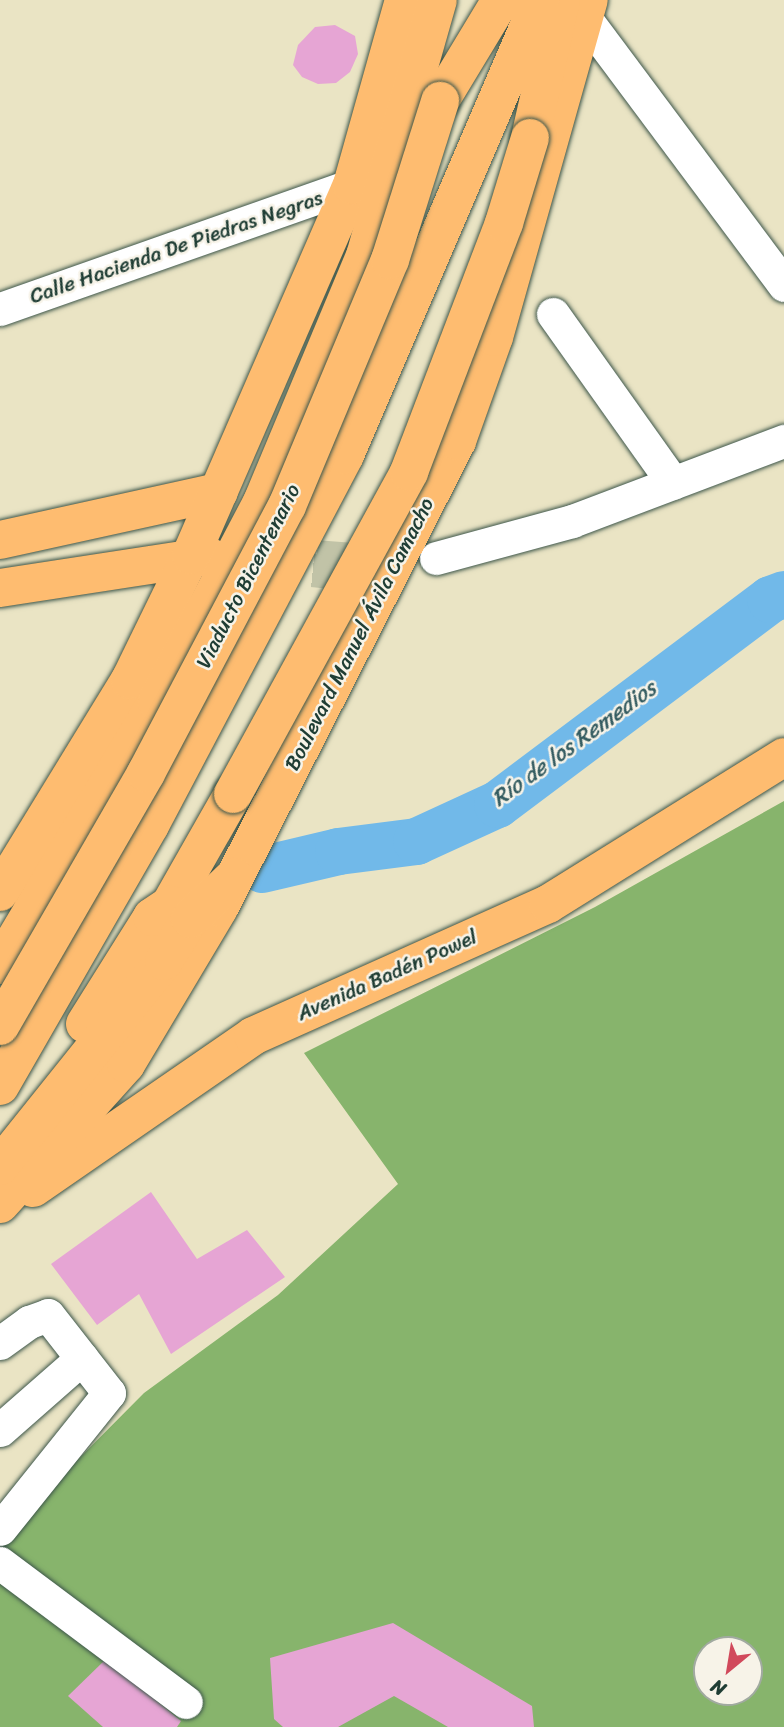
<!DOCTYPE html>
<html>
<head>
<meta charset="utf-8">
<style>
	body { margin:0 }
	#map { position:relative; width:784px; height:1727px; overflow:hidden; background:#eae4c4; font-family:Sriracha,sans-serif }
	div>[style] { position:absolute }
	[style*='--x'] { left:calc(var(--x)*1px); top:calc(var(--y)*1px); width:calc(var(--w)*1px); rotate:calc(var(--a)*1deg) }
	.forest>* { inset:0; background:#87b46c }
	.river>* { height:47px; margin:-23.5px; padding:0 23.5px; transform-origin:23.5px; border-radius:23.5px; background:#71b9e9 }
	.building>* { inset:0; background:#e6a5d4 }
	.minor-tunnel>* { height:33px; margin-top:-16.5px; transform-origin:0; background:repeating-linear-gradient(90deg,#c1c3a7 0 33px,transparent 0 50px) }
	.major-tunnel>* { height:38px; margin-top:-19px; transform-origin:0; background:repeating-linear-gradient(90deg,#c1c3a7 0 38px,transparent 0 57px) }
	.roads { filter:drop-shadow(0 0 2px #3d564a) drop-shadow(0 0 2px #3d564a) }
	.minor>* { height:33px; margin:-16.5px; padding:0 16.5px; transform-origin:16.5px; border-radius:16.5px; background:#fff }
	.major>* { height:38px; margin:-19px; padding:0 19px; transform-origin:19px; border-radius:19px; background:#febc70 }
	.highway>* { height:38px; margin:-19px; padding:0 19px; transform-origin:19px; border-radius:19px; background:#febc70 }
	.bridges { filter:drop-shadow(0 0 2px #3d564a) drop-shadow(0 0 2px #3d564a) }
	.highway-bridge>* { height:38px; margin:-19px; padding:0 19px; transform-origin:19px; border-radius:19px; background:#febc70 }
	span { translate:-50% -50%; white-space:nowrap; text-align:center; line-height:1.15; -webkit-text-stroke:5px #f7f3e8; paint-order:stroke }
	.street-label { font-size:21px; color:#1f3d34 }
	.water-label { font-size:23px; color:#345c61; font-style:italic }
	.north { position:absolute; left:693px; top:1636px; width:70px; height:70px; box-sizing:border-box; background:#f7f3e8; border:2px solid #a1aaa0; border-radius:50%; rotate:210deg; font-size:19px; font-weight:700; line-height:28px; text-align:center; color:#1f3d34 }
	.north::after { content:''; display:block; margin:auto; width:24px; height:32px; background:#d1495b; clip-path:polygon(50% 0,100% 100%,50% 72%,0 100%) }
</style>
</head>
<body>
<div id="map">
	<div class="forest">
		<i style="clip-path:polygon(evenodd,784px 801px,784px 1727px,0 1727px,0 1538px,144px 1393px,278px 1295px,398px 1184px,304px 1053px,595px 907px,784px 801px,707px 1650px,749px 1650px,749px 1692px,707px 1692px,707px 1650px)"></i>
	</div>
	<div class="river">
		<i style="--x:262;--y:869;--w:78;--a:-13.3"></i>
		<i style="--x:338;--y:851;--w:79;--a:-7.3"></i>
		<i style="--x:416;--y:841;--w:89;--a:-24.6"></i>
		<i style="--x:497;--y:804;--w:341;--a:-36.9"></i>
		<i style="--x:770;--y:599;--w:15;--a:-20"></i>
	</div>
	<div class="building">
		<i style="clip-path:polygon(335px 25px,355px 36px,358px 54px,350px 72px,336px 83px,318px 84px,302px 77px,293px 65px,298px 45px,315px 27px)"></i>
		<i style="clip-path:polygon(151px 1192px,197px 1259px,247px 1230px,285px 1277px,171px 1354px,139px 1294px,97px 1325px,51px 1264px)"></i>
		<i style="clip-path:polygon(393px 1623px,532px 1706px,534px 1727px,448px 1727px,394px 1696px,338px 1727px,283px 1727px,274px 1719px,270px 1658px)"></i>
		<i style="clip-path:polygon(106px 1659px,181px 1721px,177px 1727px,103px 1727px,68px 1696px)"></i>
	</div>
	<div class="minor-tunnel">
		<i style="--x:263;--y:565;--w:99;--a:5.8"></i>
	</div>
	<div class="major-tunnel">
		<i style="--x:260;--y:555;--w:107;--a:4.3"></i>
	</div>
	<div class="roads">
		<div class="minor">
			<i style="--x:585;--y:18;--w:333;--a:53.3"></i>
			<i style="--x:0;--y:309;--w:373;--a:-19.4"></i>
			<i style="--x:553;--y:314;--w:207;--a:54.6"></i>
			<i style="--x:436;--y:558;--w:141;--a:-15.2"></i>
			<i style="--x:572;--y:521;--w:227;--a:-20.7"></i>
			<i style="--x:0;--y:1343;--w:36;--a:-36"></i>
			<i style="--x:29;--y:1322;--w:20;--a:-20"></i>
			<i style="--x:48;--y:1315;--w:99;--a:52"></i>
			<i style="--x:109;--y:1393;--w:174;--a:128.7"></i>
			<i style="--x:0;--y:1430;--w:109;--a:-41.3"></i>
			<i style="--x:0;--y:1563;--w:232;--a:36.8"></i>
		</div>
		<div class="major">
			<i style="--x:0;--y:540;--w:224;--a:-12.4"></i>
			<i style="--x:0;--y:588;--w:211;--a:-8.7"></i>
			<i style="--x:0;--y:892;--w:249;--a:-58.5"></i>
			<i style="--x:130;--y:680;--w:139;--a:-64"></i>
			<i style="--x:191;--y:555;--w:404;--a:-66.5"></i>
			<i style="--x:352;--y:185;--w:192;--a:-74.3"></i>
			<i style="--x:33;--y:1188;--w:267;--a:-34.6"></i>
			<i style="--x:253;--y:1036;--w:323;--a:-24.1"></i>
			<i style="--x:548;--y:904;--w:278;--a:-31.9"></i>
			<i style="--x:0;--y:1204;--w:188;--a:-48"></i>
			<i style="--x:126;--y:1064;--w:182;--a:-59.2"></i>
			<i style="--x:219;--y:908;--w:524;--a:-62.99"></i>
			<i style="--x:457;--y:441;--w:110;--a:-70.4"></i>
			<i style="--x:494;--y:337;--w:350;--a:-74.3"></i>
		</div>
		<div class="highway">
			<i style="--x:440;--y:101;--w:118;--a:-58.9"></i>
			<i style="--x:530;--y:138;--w:141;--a:-77.3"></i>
			<i style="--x:164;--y:928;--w:24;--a:-75"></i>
			<i style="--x:170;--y:905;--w:128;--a:-60.4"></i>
			<i style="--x:0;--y:965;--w:306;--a:-59.2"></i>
			<i style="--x:157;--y:702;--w:226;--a:-62.3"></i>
			<i style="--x:262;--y:502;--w:267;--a:-67.3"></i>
			<i style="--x:365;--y:256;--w:266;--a:-74.1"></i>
			<i style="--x:85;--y:1024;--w:126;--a:-57.9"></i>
			<i style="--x:152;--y:917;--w:22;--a:-34"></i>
			<i style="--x:0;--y:1086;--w:301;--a:-60.1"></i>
			<i style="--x:150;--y:825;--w:418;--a:-62.2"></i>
			<i style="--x:345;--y:455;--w:495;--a:-66.8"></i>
			<i style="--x:0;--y:1166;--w:263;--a:-51.3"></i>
			<i style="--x:164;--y:961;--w:49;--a:-58.2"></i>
			<i style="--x:190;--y:919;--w:61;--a:-43.7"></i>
		</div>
	</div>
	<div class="bridges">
		<div class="highway-bridge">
			<i style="--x:233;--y:794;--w:367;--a:-61.3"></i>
			<i style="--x:409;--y:472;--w:267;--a:-69.1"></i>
			<i style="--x:504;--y:223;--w:89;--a:-73"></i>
			<i style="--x:0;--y:1026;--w:292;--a:-60"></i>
			<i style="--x:146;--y:773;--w:302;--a:-62.2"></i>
			<i style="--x:287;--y:506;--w:267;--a:-67.3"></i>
			<i style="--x:390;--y:260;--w:167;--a:-72.5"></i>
		</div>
	</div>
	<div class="street-label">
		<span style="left:176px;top:247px;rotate:-19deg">Calle Hacienda De Piedras Negras</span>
		<span style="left:248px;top:576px;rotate:-63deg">Viaducto Bicentenario</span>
		<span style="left:359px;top:634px;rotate:-63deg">Boulevard Manuel Ávila Camacho</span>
		<span style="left:387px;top:975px;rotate:-24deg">Avenida Badén Powel</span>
	</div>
	<div class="water-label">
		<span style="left:574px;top:744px;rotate:-36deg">Río de los Remedios</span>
	</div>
	<div class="north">N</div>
</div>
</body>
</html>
